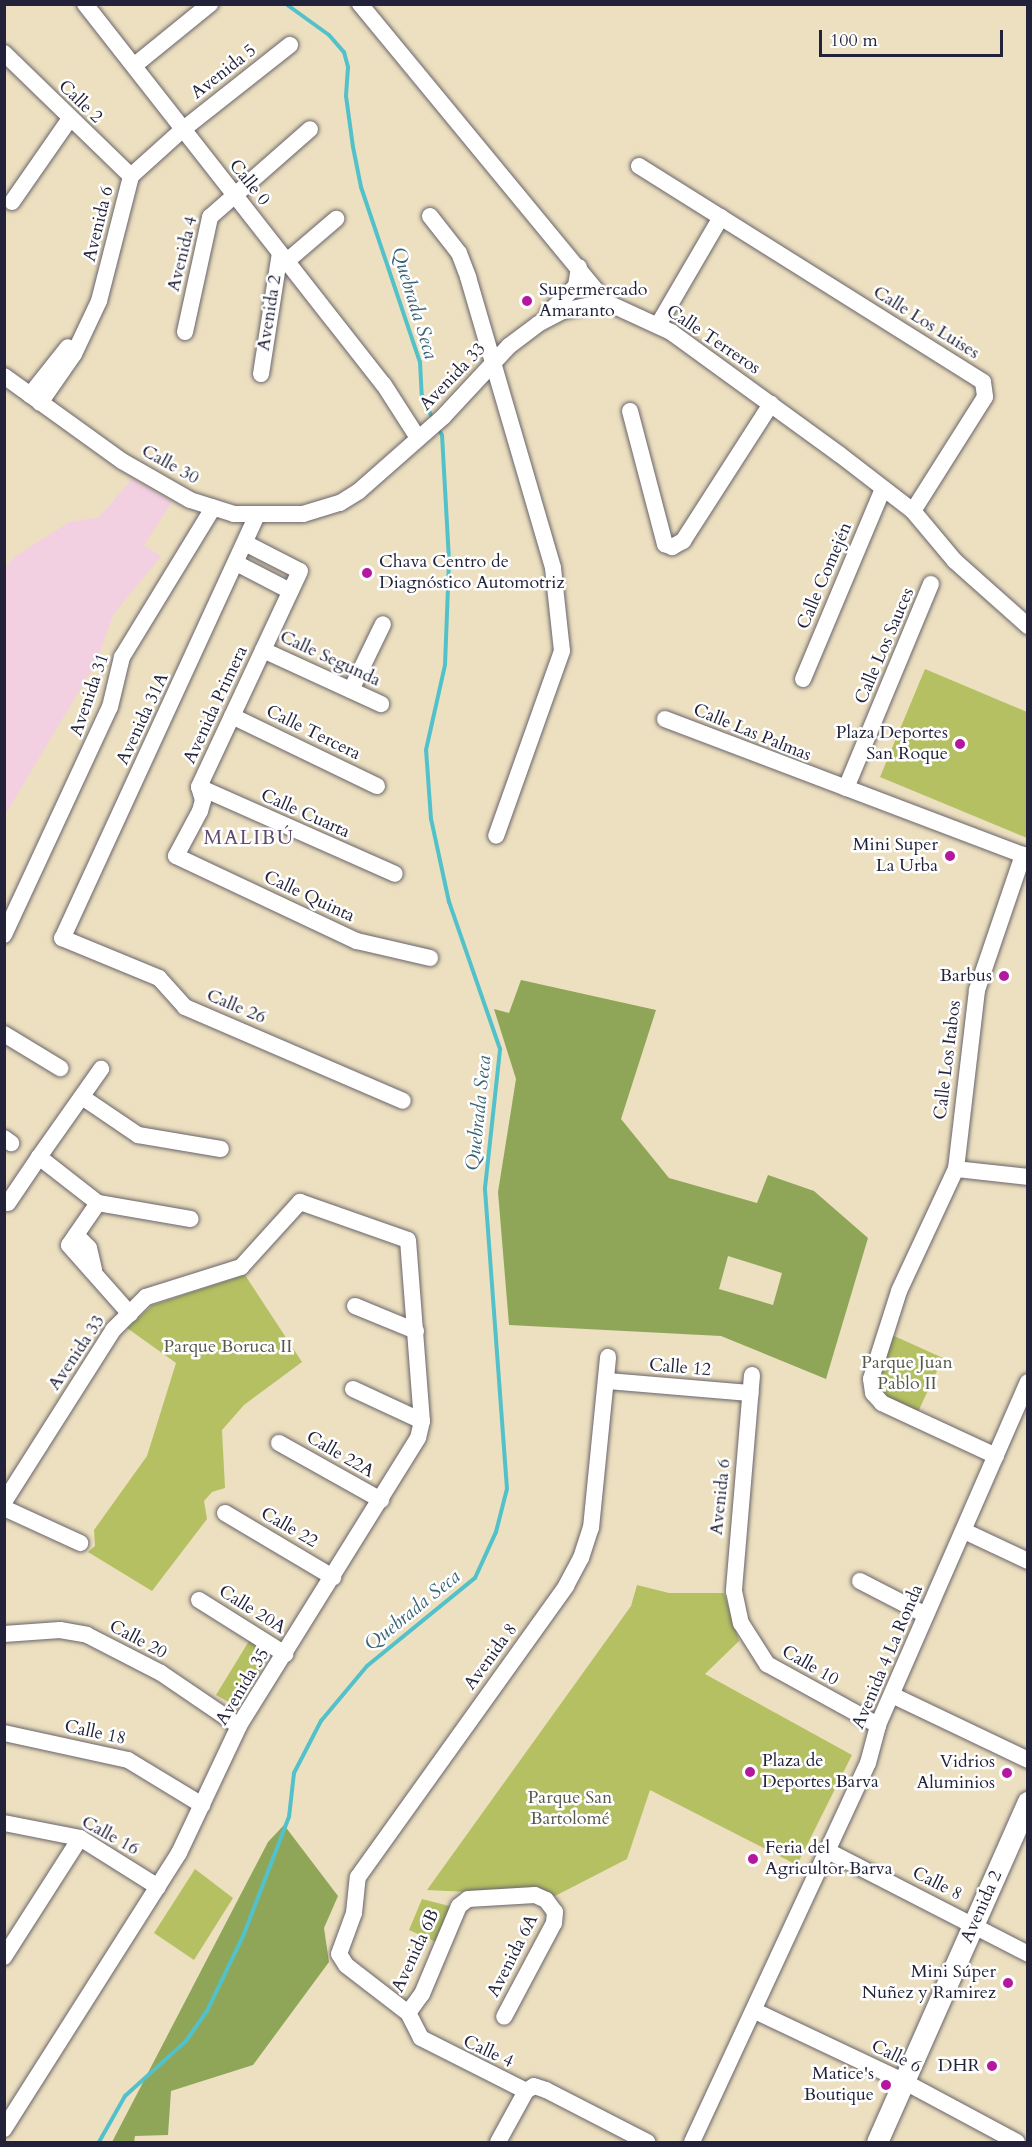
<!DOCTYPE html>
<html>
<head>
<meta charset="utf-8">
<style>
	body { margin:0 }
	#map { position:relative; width:1032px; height:2147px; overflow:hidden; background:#ede0c0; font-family:Cardo,serif }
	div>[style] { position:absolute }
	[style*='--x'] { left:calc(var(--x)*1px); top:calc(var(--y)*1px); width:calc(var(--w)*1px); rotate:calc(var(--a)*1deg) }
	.built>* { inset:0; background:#f2cfe1 }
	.green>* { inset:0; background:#b4c062 }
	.forest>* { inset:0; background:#8fa658 }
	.stream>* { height:4px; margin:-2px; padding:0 2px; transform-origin:2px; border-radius:2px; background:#53c1c9 }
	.roads { filter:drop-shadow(0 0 2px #69646a) drop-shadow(0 0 2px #69646a) }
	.minor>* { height:16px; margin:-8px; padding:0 8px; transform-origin:8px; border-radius:8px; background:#fff }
	.major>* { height:21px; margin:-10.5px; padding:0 10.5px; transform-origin:10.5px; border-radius:10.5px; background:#fff }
	.dots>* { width:16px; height:16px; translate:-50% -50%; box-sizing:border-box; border:3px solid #fff; border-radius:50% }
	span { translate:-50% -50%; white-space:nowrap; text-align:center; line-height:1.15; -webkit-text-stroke:5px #fff; paint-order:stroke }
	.street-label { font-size:18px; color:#22223b }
	.poi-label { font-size:18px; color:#22223b }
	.left { translate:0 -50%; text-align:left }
	.right { translate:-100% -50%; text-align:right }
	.park-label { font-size:18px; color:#555949 }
	.water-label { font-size:20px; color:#366274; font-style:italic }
	.neighbourhood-label { font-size:20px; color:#604a6f; letter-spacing:1.5px }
	.frame { position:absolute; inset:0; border:6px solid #22223b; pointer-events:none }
	.scale { position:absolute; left:819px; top:30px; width:184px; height:27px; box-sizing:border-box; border:3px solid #22223b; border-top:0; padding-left:8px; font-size:18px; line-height:21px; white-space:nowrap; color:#22223b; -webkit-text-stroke:4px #fff; paint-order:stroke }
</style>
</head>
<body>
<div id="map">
	<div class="built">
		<i style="clip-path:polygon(132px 479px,172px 502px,144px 545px,161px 556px,113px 615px,97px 661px,5px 815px,5px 568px,14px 557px,69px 522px,99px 517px)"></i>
	</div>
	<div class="green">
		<i style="clip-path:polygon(925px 669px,1027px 712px,1027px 838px,880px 777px)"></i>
		<i style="clip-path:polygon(245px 1275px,302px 1362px,244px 1405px,222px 1430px,225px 1488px,212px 1492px,204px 1501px,207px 1519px,152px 1591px,88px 1552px,95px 1546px,94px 1530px,147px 1456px,176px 1363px,127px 1328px,153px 1305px)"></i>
		<i style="clip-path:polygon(892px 1335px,943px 1358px,918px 1412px,884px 1395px,878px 1386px)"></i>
		<i style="clip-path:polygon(637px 1585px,669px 1593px,724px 1593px,739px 1641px,705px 1674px,852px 1755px,797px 1865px,650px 1790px,627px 1859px,555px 1896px,427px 1890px,631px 1606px)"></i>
		<i style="clip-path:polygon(249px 1641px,270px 1655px,237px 1707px,216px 1695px)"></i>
		<i style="clip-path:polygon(195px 1869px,233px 1898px,194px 1960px,154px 1933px)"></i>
		<i style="clip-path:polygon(422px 1899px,453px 1907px,436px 1942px,409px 1930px)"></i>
	</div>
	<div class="forest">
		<i style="clip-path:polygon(evenodd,521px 980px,656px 1010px,621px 1119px,669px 1178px,757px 1203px,768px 1175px,814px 1191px,868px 1238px,826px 1379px,721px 1336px,509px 1325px,498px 1192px,516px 1079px,494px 1009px,509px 1013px,521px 980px,728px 1256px,782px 1273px,773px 1305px,719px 1289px,728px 1256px)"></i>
		<i style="clip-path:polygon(284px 1825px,338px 1896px,324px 1928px,329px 1962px,253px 2065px,171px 2091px,168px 2135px,135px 2136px,134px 2142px,112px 2142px,268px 1842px)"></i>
	</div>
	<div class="stream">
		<i style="--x:286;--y:4;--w:53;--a:35.8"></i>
		<i style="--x:329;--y:35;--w:23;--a:49"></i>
		<i style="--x:344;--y:52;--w:16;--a:75"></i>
		<i style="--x:348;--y:67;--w:29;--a:94"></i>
		<i style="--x:346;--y:96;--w:51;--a:82.2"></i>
		<i style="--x:353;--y:147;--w:41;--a:78.7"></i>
		<i style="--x:361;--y:187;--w:185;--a:71.4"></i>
		<i style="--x:420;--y:362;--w:33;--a:87"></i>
		<i style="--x:422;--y:395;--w:27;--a:66"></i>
		<i style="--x:99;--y:2142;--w:53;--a:-60.5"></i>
		<i style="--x:125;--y:2096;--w:82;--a:-42"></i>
		<i style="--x:186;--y:2041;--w:37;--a:-55"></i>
		<i style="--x:207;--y:2011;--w:85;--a:-64.3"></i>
		<i style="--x:244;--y:1934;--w:125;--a:-69"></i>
		<i style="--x:289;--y:1817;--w:44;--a:-83.5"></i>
		<i style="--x:294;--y:1773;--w:59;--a:-62.6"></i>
		<i style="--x:321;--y:1721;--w:72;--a:-50.1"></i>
		<i style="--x:367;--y:1666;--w:139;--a:-39.2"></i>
		<i style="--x:475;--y:1578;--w:51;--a:-65.5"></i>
		<i style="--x:496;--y:1532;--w:44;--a:-75.7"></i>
		<i style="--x:507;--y:1489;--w:302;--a:-94.2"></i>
		<i style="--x:485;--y:1188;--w:140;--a:-83.8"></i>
		<i style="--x:500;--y:1049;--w:156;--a:-109.1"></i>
		<i style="--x:449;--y:902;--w:85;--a:-102.2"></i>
		<i style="--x:431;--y:819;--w:69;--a:-94.1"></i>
		<i style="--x:426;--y:750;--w:87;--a:-77.4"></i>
		<i style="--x:445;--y:665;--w:105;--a:-87.8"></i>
		<i style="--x:449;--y:560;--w:125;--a:-93.2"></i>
		<i style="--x:442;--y:435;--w:9;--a:-122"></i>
	</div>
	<div class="roads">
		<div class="minor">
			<i style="--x:85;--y:4;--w:484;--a:51.9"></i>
			<i style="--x:384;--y:385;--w:63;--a:57.3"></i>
			<i style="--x:360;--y:4;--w:386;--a:50.5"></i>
			<i style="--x:606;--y:302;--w:72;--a:24.8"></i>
			<i style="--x:671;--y:332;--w:208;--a:36"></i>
			<i style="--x:839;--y:454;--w:93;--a:37.6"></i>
			<i style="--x:913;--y:511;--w:65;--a:50"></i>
			<i style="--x:955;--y:561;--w:98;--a:41.7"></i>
			<i style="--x:4;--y:53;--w:177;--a:44.1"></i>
			<i style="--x:135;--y:65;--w:97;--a:-39.1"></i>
			<i style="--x:639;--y:166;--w:406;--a:32.1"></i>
			<i style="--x:983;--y:382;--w:15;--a:82"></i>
			<i style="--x:985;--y:397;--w:135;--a:122.3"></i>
			<i style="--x:12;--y:202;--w:100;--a:-55.2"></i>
			<i style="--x:430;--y:216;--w:47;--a:51.9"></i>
			<i style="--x:459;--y:253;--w:26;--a:69"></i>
			<i style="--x:468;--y:277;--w:303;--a:73.7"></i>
			<i style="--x:553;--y:568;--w:83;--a:83.8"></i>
			<i style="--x:562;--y:651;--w:196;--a:109.6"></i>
			<i style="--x:287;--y:261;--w:65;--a:-40.6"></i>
			<i style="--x:548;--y:313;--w:39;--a:-44"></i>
			<i style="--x:576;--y:286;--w:19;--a:-81"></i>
			<i style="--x:658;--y:325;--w:125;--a:-59.7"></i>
			<i style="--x:185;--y:332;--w:118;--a:-77.7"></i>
			<i style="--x:210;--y:217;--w:133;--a:-41.3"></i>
			<i style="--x:261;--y:374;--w:122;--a:-81.1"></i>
			<i style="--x:4;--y:376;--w:145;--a:35.8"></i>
			<i style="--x:122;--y:461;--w:78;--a:29.8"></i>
			<i style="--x:190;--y:500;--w:46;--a:17.7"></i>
			<i style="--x:234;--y:514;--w:69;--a:0"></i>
			<i style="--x:303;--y:514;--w:39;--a:-17"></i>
			<i style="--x:340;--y:503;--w:22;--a:-32"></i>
			<i style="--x:359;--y:491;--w:112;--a:-41.4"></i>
			<i style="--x:443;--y:417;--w:97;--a:-47.1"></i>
			<i style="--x:509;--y:346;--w:36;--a:-37"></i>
			<i style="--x:538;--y:324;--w:27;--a:-28"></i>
			<i style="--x:562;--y:311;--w:45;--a:-11.6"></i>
			<i style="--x:30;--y:395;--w:61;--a:-51.6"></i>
			<i style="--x:40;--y:403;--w:60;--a:-55.2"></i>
			<i style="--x:74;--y:354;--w:59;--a:-64.7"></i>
			<i style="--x:99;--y:301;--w:129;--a:-75.6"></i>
			<i style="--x:131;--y:176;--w:67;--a:-42"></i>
			<i style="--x:181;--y:131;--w:139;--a:-38.3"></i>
			<i style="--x:630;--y:411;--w:138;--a:75.3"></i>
			<i style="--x:665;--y:544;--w:8;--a:23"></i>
			<i style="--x:672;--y:547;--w:13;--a:-29"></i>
			<i style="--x:683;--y:541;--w:163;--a:-57.3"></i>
			<i style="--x:257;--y:515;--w:466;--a:114.7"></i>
			<i style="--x:62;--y:938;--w:105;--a:22.4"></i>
			<i style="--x:159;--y:978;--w:39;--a:48"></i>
			<i style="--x:185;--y:1007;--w:237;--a:23.3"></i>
			<i style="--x:247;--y:544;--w:59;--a:27"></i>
			<i style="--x:300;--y:571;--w:238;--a:115.1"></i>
			<i style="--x:199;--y:787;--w:14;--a:73"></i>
			<i style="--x:203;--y:800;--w:11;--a:105"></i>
			<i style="--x:200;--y:811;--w:51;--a:118.1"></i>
			<i style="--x:176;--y:856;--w:200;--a:25.2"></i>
			<i style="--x:357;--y:941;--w:75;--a:13.1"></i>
			<i style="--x:238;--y:564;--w:59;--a:27.4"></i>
			<i style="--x:263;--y:650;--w:130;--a:24.6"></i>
			<i style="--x:803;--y:679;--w:206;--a:-67.2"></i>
			<i style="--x:351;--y:690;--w:73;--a:-64.1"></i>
			<i style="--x:232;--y:716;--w:161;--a:25.8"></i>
			<i style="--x:665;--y:719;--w:388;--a:20.8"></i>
			<i style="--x:199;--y:787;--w:214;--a:23.9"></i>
			<i style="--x:846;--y:788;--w:221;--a:-67.4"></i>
			<i style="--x:4;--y:935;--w:251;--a:-65.1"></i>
			<i style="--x:110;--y:707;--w:51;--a:-76.5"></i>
			<i style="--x:122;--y:657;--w:175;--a:-58.6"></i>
			<i style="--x:4;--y:1034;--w:66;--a:31.3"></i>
			<i style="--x:82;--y:1097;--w:68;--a:34.2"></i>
			<i style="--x:138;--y:1135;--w:84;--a:9.6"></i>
			<i style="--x:4;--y:1138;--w:9;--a:36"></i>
			<i style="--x:956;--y:1169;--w:72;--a:6.3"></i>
			<i style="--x:8;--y:1203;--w:55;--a:-56"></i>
			<i style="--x:98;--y:1203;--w:75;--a:-142.1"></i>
			<i style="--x:39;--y:1157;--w:108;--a:-54.8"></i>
			<i style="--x:76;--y:1235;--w:18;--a:45"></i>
			<i style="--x:89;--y:1248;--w:23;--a:77"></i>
			<i style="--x:355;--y:1306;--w:66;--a:22.3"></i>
			<i style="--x:130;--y:1314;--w:92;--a:-131.5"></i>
			<i style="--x:69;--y:1245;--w:51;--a:-55.4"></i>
			<i style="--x:98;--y:1203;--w:94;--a:9.8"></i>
			<i style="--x:752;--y:1375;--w:217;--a:94.8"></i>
			<i style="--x:734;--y:1591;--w:33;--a:78"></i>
			<i style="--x:741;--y:1623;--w:49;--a:57.6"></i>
			<i style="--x:767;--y:1664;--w:127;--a:28.8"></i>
			<i style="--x:607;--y:1381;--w:144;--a:4.8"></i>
			<i style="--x:353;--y:1389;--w:76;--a:24.9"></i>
			<i style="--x:279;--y:1443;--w:117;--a:29.2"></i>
			<i style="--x:996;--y:1456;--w:126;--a:-155.1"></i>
			<i style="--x:882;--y:1403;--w:13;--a:-132"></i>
			<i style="--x:873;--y:1393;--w:14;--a:-98"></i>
			<i style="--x:871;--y:1379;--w:92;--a:-72.3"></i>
			<i style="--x:899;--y:1291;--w:135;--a:-65"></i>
			<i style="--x:956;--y:1169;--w:180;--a:-83.3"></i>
			<i style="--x:977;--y:990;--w:143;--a:-71.2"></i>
			<i style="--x:4;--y:1502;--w:204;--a:-57.6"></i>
			<i style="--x:113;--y:1330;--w:47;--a:-45"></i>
			<i style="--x:146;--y:1297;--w:100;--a:-17.5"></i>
			<i style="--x:241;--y:1267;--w:88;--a:-47.8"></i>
			<i style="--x:300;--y:1202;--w:114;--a:19.4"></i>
			<i style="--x:408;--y:1240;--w:182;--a:85.6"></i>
			<i style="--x:422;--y:1421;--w:17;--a:103"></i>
			<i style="--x:418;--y:1438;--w:339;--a:121.9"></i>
			<i style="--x:239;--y:1726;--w:140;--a:115.3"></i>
			<i style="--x:179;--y:1853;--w:327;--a:122.4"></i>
			<i style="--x:4;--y:1508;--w:84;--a:24.7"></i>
			<i style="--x:225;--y:1513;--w:126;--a:30.7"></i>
			<i style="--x:964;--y:1531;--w:71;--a:25.1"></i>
			<i style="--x:860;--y:1581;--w:74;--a:27.3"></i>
			<i style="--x:199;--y:1600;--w:102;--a:32.1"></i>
			<i style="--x:4;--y:1634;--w:56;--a:-4.1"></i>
			<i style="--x:60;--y:1630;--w:27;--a:10"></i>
			<i style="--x:87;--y:1635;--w:83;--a:27.2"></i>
			<i style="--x:161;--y:1673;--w:94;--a:34.2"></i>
			<i style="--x:892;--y:1695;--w:151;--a:25.5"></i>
			<i style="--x:4;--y:1733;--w:127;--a:12.3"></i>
			<i style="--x:128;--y:1760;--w:87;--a:31.3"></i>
			<i style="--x:4;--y:1823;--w:77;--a:11.2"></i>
			<i style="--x:80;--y:1838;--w:92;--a:32.1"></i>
			<i style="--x:828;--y:1851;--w:225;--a:27.2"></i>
			<i style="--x:4;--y:1957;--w:141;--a:-57.4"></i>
			<i style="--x:755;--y:2011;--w:166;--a:25.3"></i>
			<i style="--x:905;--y:2082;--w:127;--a:28.2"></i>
			<i style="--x:408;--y:2013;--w:24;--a:-54"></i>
			<i style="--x:422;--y:1994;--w:95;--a:-67.2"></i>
			<i style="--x:459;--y:1906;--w:11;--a:-38"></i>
			<i style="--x:468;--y:1899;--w:67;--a:-3.4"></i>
			<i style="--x:535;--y:1895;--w:12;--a:24"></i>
			<i style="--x:546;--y:1900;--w:15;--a:53"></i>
			<i style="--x:555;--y:1912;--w:11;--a:95"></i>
			<i style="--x:554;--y:1923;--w:106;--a:118"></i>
			<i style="--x:526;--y:2091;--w:118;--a:-153.2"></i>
			<i style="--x:421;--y:2038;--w:28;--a:-117"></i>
			<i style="--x:408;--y:2013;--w:78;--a:-142.3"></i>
			<i style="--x:346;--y:1965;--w:13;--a:-122"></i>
			<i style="--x:339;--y:1954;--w:44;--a:-69.9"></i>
			<i style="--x:354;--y:1913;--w:36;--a:-84"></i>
			<i style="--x:358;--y:1877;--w:358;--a:-54.4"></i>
			<i style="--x:566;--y:1586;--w:32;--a:-62"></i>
			<i style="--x:581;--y:1558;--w:32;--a:-72"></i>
			<i style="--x:591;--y:1528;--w:172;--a:-84.3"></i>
			<i style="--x:526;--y:2091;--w:9;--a:-32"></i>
			<i style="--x:534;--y:2086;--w:13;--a:18"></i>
			<i style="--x:546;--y:2090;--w:114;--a:27.2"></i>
			<i style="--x:498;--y:2142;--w:58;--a:-61.2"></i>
			<i style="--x:692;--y:2142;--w:418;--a:-65.1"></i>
			<i style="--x:868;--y:1763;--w:39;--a:-75"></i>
			<i style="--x:878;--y:1725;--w:374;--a:-66.4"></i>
		</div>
		<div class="major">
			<i style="--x:877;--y:2142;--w:372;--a:-66.1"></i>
		</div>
	</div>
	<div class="dots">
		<i style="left:527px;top:301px;background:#b5179e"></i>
		<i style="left:367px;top:573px;background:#b5179e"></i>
		<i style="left:960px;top:744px;background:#b5179e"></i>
		<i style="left:950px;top:856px;background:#b5179e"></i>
		<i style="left:1004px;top:976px;background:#b5179e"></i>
		<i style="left:750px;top:1772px;background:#b5179e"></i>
		<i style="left:1007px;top:1773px;background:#b5179e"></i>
		<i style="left:753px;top:1859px;background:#b5179e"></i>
		<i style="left:1008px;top:1983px;background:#b5179e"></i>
		<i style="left:992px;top:2066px;background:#b5179e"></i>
		<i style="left:886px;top:2085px;background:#b5179e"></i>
	</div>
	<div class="street-label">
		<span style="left:224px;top:72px;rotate:-38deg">Avenida 5</span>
		<span style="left:80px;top:102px;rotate:44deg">Calle 2</span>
		<span style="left:249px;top:183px;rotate:51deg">Calle 0</span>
		<span style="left:99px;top:224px;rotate:-76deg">Avenida 6</span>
		<span style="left:183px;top:254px;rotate:-76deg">Avenida 4</span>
		<span style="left:270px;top:313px;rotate:-81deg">Avenida 2</span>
		<span style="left:926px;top:323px;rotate:32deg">Calle Los Luises</span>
		<span style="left:713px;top:340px;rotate:34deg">Calle Terreros</span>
		<span style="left:453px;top:377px;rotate:-46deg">Avenida 33</span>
		<span style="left:170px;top:465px;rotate:29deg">Calle 30</span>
		<span style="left:825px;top:576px;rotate:-67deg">Calle Comején</span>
		<span style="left:885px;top:646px;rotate:-67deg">Calle Los Sauces</span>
		<span style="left:330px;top:659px;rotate:25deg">Calle Segunda</span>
		<span style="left:90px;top:695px;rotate:-71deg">Avenida 31</span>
		<span style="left:216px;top:705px;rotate:-65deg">Avenida Primera</span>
		<span style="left:143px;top:719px;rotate:-65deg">Avenida 31A</span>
		<span style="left:313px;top:733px;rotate:26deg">Calle Tercera</span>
		<span style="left:752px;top:733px;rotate:22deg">Calle Las Palmas</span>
		<span style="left:305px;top:814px;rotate:24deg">Calle Cuarta</span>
		<span style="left:309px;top:897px;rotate:25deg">Calle Quinta</span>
		<span style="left:236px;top:1007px;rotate:23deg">Calle 26</span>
		<span style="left:948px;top:1060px;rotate:-83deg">Calle Los Itabos</span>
		<span style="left:77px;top:1353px;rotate:-56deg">Avenida 33</span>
		<span style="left:680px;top:1368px;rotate:5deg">Calle 12</span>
		<span style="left:340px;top:1455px;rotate:30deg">Calle 22A</span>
		<span style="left:721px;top:1497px;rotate:-84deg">Avenida 6</span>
		<span style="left:289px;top:1528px;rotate:30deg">Calle 22</span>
		<span style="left:252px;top:1610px;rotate:32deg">Calle 20A</span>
		<span style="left:138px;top:1640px;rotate:28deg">Calle 20</span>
		<span style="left:491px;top:1657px;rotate:-54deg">Avenida 8</span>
		<span style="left:888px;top:1657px;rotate:-67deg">Avenida 4 La Ronda</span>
		<span style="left:810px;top:1666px;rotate:30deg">Calle 10</span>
		<span style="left:243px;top:1687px;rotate:-59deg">Avenida 35</span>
		<span style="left:95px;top:1733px;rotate:12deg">Calle 18</span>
		<span style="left:110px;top:1836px;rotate:29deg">Calle 16</span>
		<span style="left:937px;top:1884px;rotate:27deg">Calle 8</span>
		<span style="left:982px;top:1907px;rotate:-66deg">Avenida 2</span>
		<span style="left:416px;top:1951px;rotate:-65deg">Avenida 6B</span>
		<span style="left:513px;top:1956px;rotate:-63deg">Avenida 6A</span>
		<span style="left:488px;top:2052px;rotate:25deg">Calle 4</span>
		<span style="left:896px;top:2057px;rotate:26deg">Calle 6</span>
	</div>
	<div class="poi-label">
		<span class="left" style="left:539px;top:301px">Supermercado<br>Amaranto</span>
		<span class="left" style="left:379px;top:573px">Chava Centro de<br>Diagnóstico Automotriz</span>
		<span class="right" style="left:948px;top:744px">Plaza Deportes<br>San Roque</span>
		<span class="right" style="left:938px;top:856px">Mini Super<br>La Urba</span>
		<span class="right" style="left:992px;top:976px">Barbus</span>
		<span class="left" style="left:762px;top:1772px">Plaza de<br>Deportes Barva</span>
		<span class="right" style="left:995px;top:1773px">Vidrios<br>Aluminios</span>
		<span class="left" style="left:765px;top:1859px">Feria del<br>Agricultor Barva</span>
		<span class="right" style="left:996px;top:1983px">Mini Súper<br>Nuñez y Ramirez</span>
		<span class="right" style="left:980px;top:2066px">DHR</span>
		<span class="right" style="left:874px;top:2085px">Matice's<br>Boutique</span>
	</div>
	<div class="park-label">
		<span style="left:228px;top:1347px">Parque Boruca II</span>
		<span style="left:907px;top:1374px">Parque Juan<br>Pablo II</span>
		<span style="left:570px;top:1809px">Parque San<br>Bartolomé</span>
	</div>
	<div class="water-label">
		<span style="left:415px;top:303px;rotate:73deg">Quebrada Seca</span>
		<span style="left:478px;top:1113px;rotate:-84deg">Quebrada Seca</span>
		<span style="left:412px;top:1610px;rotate:-39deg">Quebrada Seca</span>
	</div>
	<div class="neighbourhood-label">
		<span style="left:249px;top:837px">MALIBÚ</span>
	</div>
	<div class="frame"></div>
	<div class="scale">100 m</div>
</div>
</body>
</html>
